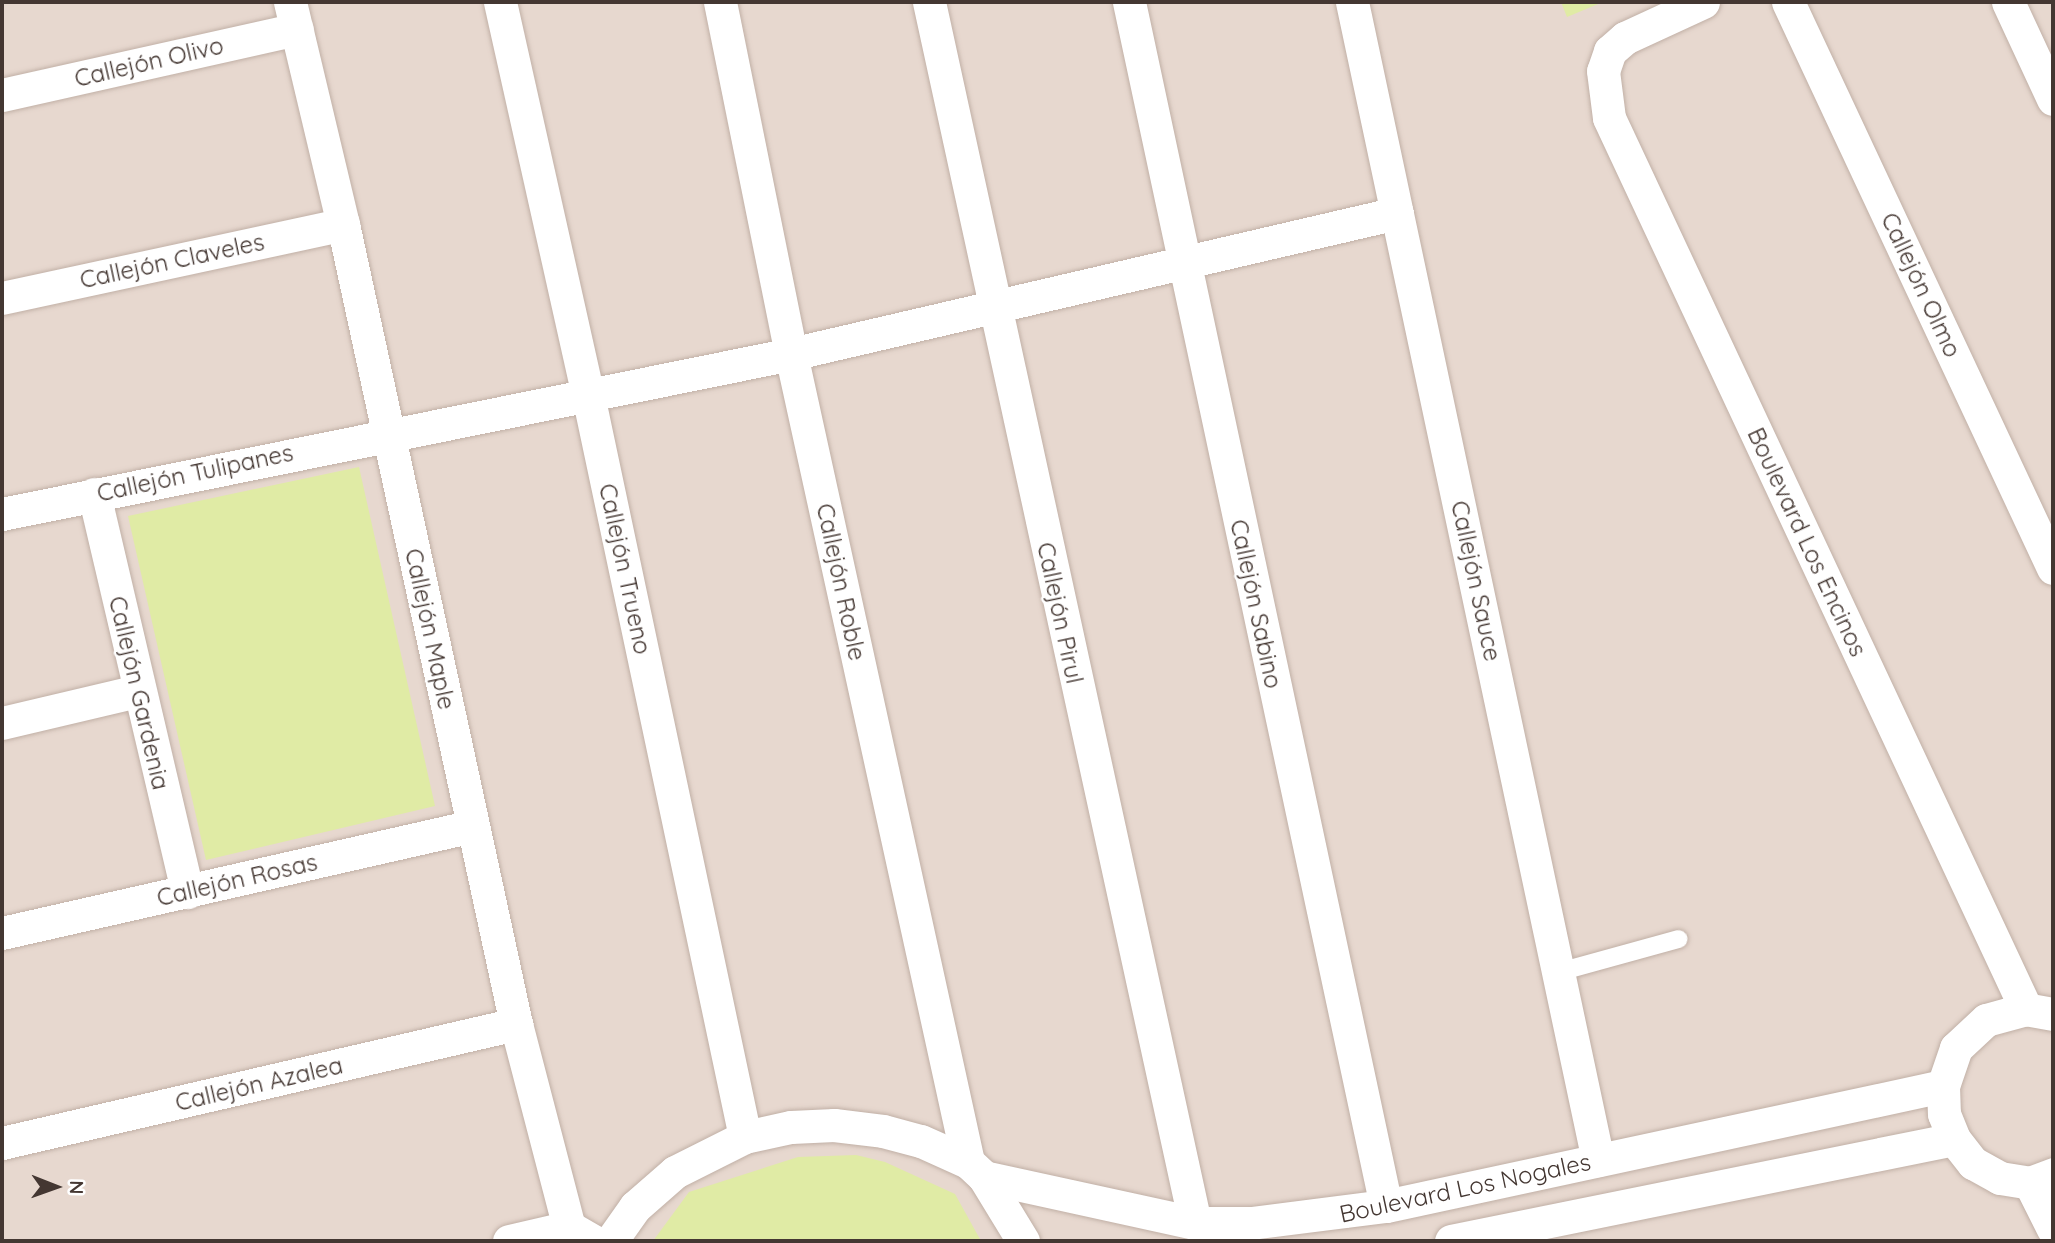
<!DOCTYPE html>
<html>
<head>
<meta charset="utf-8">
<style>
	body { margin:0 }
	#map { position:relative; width:2055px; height:1243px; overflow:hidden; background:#f2e8e1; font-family:Quicksand,sans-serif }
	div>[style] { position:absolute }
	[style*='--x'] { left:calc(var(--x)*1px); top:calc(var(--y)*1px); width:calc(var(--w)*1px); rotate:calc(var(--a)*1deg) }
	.residential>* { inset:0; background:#e7d8cf }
	.green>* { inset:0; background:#e0eba5 }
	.roads { filter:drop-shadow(0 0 2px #c1b0a6) drop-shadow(0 0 2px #c1b0a6) }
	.lane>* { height:18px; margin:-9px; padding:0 9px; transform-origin:9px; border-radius:9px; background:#fff }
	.street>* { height:33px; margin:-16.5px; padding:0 16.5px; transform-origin:16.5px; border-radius:16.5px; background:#fff }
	span { translate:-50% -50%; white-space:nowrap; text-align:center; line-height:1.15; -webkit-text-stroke:5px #fff; paint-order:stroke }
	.street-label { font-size:24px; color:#443732 }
	.frame { position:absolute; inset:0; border:4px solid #443732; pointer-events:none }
	.north { position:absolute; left:21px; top:1152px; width:70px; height:70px; -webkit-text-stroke:5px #fff; paint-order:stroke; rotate:91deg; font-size:19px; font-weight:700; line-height:28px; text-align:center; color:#443732 }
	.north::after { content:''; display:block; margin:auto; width:24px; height:32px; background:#443732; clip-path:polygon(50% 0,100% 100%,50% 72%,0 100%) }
</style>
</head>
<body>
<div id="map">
	<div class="residential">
		<i style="clip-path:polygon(2px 2px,2053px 2px,2053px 1241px,2px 1241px)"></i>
	</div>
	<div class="green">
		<i style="clip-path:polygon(1561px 2px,1603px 2px,1567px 17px)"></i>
		<i style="clip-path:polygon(359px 467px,435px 806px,206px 860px,128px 516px)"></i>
		<i style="clip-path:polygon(856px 1155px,885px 1162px,955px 1194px,981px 1241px,653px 1241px,689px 1192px,798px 1157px)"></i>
	</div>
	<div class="roads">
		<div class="lane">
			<i style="--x:1559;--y:972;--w:124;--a:-15.4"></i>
		</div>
		<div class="street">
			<i style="--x:290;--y:2;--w:228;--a:76.6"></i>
			<i style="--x:343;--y:224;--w:818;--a:77.8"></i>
			<i style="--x:516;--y:1024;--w:210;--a:75.4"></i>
			<i style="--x:569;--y:1227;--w:28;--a:30"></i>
			<i style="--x:500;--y:2;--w:403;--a:77.4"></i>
			<i style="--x:588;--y:395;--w:758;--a:78.05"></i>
			<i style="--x:720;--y:2;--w:359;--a:78.6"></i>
			<i style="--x:791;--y:354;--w:827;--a:77.64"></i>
			<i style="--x:929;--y:2;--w:1250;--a:77.71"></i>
			<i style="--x:1129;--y:2;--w:1231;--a:77.95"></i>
			<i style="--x:1352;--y:2;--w:1184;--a:78.01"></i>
			<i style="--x:1703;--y:2;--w:86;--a:155.2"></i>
			<i style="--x:1625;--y:38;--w:20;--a:139"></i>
			<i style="--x:1610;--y:51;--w:21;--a:109"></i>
			<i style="--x:1603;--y:71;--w:47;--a:82.7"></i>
			<i style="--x:1609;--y:118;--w:984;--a:64.92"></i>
			<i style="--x:1788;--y:2;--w:625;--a:64.91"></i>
			<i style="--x:2008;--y:2;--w:107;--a:65.1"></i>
			<i style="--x:2;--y:95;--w:302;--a:-12.6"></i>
			<i style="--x:2;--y:298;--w:349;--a:-12.2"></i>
			<i style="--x:94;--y:494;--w:409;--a:76.8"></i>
			<i style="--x:2;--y:514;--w:805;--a:-11.46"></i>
			<i style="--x:791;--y:354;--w:622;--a:-13.1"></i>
			<i style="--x:2;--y:723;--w:139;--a:-13.3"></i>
			<i style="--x:2;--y:933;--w:482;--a:-12.8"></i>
			<i style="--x:2053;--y:1014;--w:27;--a:-170"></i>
			<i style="--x:2026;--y:1009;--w:41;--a:164.6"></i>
			<i style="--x:1986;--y:1020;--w:41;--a:137"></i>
			<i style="--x:1956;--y:1048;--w:40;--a:108.9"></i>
			<i style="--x:1943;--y:1086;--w:28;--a:88"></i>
			<i style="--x:1944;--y:1114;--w:27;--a:68"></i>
			<i style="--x:1954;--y:1139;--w:31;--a:52"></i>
			<i style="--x:1973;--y:1163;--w:31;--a:29"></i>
			<i style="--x:2000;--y:1178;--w:30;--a:9"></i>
			<i style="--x:2030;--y:1183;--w:25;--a:-21"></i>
			<i style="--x:2;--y:1143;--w:528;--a:-13.04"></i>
			<i style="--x:984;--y:1177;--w:75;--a:58.6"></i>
			<i style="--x:2030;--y:1183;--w:51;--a:63.4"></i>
			<i style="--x:509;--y:1241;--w:62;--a:-13.1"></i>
			<i style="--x:611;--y:1241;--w:42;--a:-54.8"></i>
			<i style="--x:635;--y:1207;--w:53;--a:-41.2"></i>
			<i style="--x:675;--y:1172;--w:78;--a:-26.6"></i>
			<i style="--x:745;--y:1137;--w:47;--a:-12.3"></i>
			<i style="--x:791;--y:1127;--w:43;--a:-2.7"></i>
			<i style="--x:834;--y:1125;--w:49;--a:7"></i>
			<i style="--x:883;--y:1131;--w:39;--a:15"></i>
			<i style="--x:921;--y:1141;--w:51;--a:24.1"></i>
			<i style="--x:968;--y:1162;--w:22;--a:43"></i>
			<i style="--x:984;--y:1177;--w:216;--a:12.3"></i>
			<i style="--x:1195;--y:1223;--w:56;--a:0"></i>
			<i style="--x:1251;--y:1223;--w:136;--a:-7.2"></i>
			<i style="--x:1386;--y:1206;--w:570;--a:-12.16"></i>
			<i style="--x:1451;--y:1241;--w:513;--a:-11.46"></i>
		</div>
	</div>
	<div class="street-label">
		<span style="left:149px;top:62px;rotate:-13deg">Callejón Olivo</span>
		<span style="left:172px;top:261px;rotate:-12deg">Callejón Claveles</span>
		<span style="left:1921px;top:285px;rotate:65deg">Callejón Olmo</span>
		<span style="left:195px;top:473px;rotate:-12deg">Callejón Tulipanes</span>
		<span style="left:1807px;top:542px;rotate:65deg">Boulevard Los Encinos</span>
		<span style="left:625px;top:569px;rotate:78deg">Callejón Trueno</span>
		<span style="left:1476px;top:581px;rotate:78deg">Callejón Sauce</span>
		<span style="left:841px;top:582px;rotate:78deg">Callejón Roble</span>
		<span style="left:1256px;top:604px;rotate:78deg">Callejón Sabino</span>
		<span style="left:1060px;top:613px;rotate:78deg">Callejón Pirul</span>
		<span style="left:430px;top:629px;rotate:78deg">Callejón Maple</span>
		<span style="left:139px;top:693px;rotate:77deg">Callejón Gardenia</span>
		<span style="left:237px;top:880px;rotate:-13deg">Callejón Rosas</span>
		<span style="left:259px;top:1084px;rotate:-13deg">Callejón Azalea</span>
		<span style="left:1465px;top:1188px;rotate:-12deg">Boulevard Los Nogales</span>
	</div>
	<div class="frame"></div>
	<div class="north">N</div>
</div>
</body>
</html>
